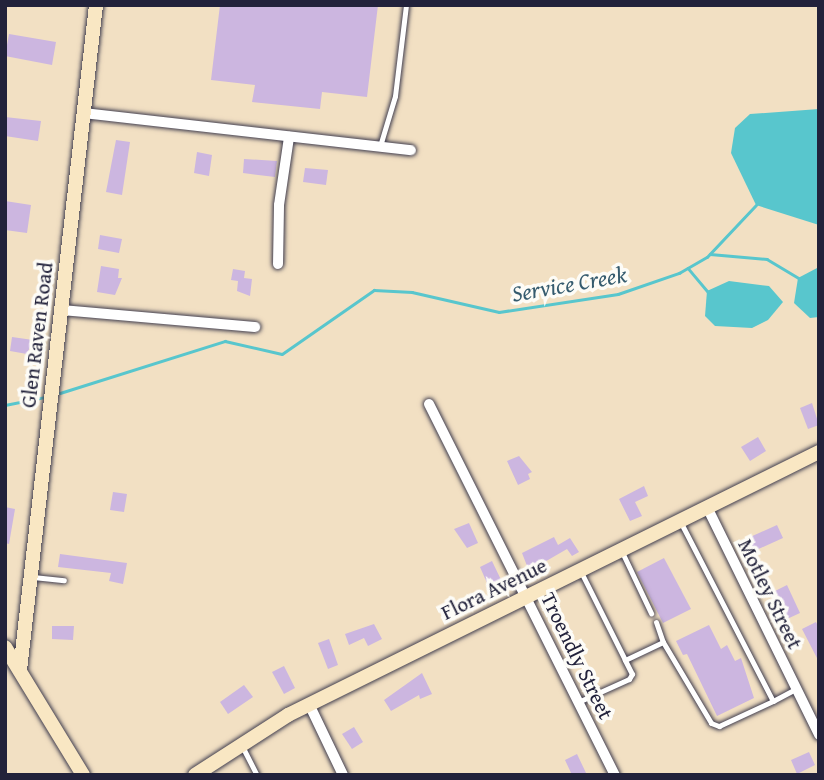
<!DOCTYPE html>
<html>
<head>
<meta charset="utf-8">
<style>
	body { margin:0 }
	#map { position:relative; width:824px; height:780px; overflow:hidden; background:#f2e0c3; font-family:"Gentium Book Plus",serif }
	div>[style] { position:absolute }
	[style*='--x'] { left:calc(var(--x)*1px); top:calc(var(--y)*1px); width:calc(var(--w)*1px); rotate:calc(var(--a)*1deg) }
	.water>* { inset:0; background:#58c6cd }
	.stream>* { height:2.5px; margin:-1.25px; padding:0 1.25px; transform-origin:1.25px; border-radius:1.25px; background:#58c6cd }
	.building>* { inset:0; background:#ccb6e0 }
	.roads { filter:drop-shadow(0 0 2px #413e4f) drop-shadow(0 0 2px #413e4f) }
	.lane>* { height:5px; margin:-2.5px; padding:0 2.5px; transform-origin:2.5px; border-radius:2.5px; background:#fff }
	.street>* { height:10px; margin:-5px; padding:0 5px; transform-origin:5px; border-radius:5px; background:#fff }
	.secondary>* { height:14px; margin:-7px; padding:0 7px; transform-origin:7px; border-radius:7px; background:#f9e7c3 }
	span { translate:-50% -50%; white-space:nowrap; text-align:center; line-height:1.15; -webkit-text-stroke:7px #fdfcf7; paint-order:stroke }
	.street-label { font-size:21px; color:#22223b }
	.water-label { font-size:23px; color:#355b6e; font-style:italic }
	.frame { position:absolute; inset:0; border:7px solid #22223b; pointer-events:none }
</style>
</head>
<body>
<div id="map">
	<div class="water">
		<i style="clip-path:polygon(819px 109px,819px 225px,756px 205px,731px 153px,735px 128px,750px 114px)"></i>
		<i style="clip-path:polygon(819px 267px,819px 317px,810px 318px,794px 303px,798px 278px)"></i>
		<i style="clip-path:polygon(729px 281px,769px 286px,783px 302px,768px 320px,752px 328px,715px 326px,705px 316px,707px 291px)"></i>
	</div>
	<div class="stream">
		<i style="--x:710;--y:254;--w:57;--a:5"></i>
		<i style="--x:767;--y:259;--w:37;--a:31"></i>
		<i style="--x:688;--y:268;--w:31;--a:50"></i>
		<i style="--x:60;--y:393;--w:173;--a:-17.5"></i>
		<i style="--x:225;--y:341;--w:58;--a:12.8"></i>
		<i style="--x:282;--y:354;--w:112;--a:-34.8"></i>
		<i style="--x:374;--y:290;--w:38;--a:3"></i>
		<i style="--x:412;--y:292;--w:89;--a:12.9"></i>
		<i style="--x:499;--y:312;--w:120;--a:-8.6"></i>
		<i style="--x:618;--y:294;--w:65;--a:-19"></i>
		<i style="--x:679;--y:273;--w:32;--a:-30"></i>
		<i style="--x:707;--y:257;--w:73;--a:-46.7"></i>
		<i style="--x:5;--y:405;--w:41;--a:-11.3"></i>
	</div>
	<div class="building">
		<i style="clip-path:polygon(220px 5px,378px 5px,367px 97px,322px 92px,320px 109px,252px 102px,255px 85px,211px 80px)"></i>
		<i style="clip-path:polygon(9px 34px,56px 42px,52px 65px,5px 56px)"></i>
		<i style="clip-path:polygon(5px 117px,41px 121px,38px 141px,5px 136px)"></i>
		<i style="clip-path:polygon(116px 140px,130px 142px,122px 195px,106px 192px)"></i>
		<i style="clip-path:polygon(197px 152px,212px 155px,209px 176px,194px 173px)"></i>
		<i style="clip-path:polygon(244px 159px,277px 161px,275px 177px,243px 173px)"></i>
		<i style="clip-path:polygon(305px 168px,328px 170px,326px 185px,303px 182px)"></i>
		<i style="clip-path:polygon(5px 201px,31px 205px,27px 233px,5px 230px)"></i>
		<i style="clip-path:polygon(100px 235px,122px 239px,119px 253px,98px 249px)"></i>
		<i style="clip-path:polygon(101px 266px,119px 269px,118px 278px,122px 278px,115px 295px,97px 292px)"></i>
		<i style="clip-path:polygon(233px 269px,245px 271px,244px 278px,252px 279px,250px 296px,237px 291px,238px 281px,231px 280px)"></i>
		<i style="clip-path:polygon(12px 337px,33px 340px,27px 354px,10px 351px)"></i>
		<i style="clip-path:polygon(812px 403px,819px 425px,808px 429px,800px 408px)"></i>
		<i style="clip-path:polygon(758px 437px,766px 451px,750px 461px,741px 447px)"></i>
		<i style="clip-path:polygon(519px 456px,532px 472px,528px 474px,530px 479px,518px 485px,507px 461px)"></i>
		<i style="clip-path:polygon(644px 486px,648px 496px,635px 502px,642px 516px,630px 521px,619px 499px)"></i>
		<i style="clip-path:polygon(113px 492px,127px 494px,124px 512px,110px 510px)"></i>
		<i style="clip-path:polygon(5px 507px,15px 509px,9px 544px,5px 543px)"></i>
		<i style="clip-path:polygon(469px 523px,478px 543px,467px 548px,454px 529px)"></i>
		<i style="clip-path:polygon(777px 525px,783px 538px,754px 551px,748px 538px)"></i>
		<i style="clip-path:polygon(554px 537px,558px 545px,570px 538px,579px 552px,572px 556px,567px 549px,529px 571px,522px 553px)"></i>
		<i style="clip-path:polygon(60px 554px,127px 563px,123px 584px,109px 581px,111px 573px,58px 567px)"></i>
		<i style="clip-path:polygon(664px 558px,691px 609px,663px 623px,637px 572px)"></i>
		<i style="clip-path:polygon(492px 561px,504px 586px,491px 592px,480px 567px)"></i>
		<i style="clip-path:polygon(787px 585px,800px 613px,787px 619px,775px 591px)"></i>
		<i style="clip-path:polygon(816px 622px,819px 628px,819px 662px,802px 629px)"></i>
		<i style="clip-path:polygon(374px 624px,382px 639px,368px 646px,364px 638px,349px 645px,345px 634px)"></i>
		<i style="clip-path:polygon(709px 625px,721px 649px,727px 645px,735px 661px,741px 658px,754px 698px,717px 716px,687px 654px,683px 655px,676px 641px)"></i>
		<i style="clip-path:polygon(52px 626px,74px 626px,73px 640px,52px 639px)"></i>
		<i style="clip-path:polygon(329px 639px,338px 665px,328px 669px,318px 643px)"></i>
		<i style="clip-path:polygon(284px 666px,295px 688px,284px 694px,272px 672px)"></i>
		<i style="clip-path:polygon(422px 673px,432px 694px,420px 699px,419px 695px,391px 711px,384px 700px)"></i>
		<i style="clip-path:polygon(244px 685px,253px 697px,228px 714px,220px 702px)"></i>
		<i style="clip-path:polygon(354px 727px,363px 742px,352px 749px,342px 734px)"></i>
		<i style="clip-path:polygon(809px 752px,815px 765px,797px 774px,791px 760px)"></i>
		<i style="clip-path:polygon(577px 754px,587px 775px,572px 775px,565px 760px)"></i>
	</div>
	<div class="roads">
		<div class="lane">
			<i style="--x:380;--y:146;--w:52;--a:-73.3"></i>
			<i style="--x:395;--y:96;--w:92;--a:-83.1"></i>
			<i style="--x:681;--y:523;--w:200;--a:62.7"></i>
			<i style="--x:773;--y:701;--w:26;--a:-28"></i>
			<i style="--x:622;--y:552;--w:68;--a:64.6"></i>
			<i style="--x:581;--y:572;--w:98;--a:63.4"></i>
			<i style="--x:33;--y:577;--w:31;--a:6"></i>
			<i style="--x:656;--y:622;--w:21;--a:71"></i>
			<i style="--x:578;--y:702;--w:56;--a:-24.3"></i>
			<i style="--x:629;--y:679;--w:6;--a:-59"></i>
			<i style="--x:632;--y:674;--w:16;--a:-117"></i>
			<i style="--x:625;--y:660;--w:42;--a:-25.3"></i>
			<i style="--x:663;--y:642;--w:94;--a:59.3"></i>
			<i style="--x:711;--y:723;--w:9;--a:21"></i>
			<i style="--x:719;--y:726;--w:60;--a:-24.8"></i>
			<i style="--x:242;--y:746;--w:33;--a:63"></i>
		</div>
		<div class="street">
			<i style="--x:84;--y:113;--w:329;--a:6.5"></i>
			<i style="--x:278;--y:264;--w:59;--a:-89"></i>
			<i style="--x:279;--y:205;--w:69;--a:-81.6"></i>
			<i style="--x:61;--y:310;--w:195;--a:5"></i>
			<i style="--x:429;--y:404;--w:415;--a:63.4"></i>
			<i style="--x:707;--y:507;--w:254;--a:63.8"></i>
			<i style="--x:309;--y:704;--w:79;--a:64.4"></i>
		</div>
		<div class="secondary">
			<i style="--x:5;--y:647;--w:150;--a:58.6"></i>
			<i style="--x:20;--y:670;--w:669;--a:-83.48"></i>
			<i style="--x:195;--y:775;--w:111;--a:-32.8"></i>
			<i style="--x:288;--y:715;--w:593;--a:-26.35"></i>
		</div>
	</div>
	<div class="street-label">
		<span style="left:37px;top:335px;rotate:-83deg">Glen Raven Road</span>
		<span style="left:494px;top:589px;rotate:-26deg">Flora Avenue</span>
		<span style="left:770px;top:594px;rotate:64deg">Motley Street</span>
		<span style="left:577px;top:656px;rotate:64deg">Troendly Street</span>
	</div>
	<div class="water-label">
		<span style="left:569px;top:284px;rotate:-10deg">Service Creek</span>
	</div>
	<div class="frame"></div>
</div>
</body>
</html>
